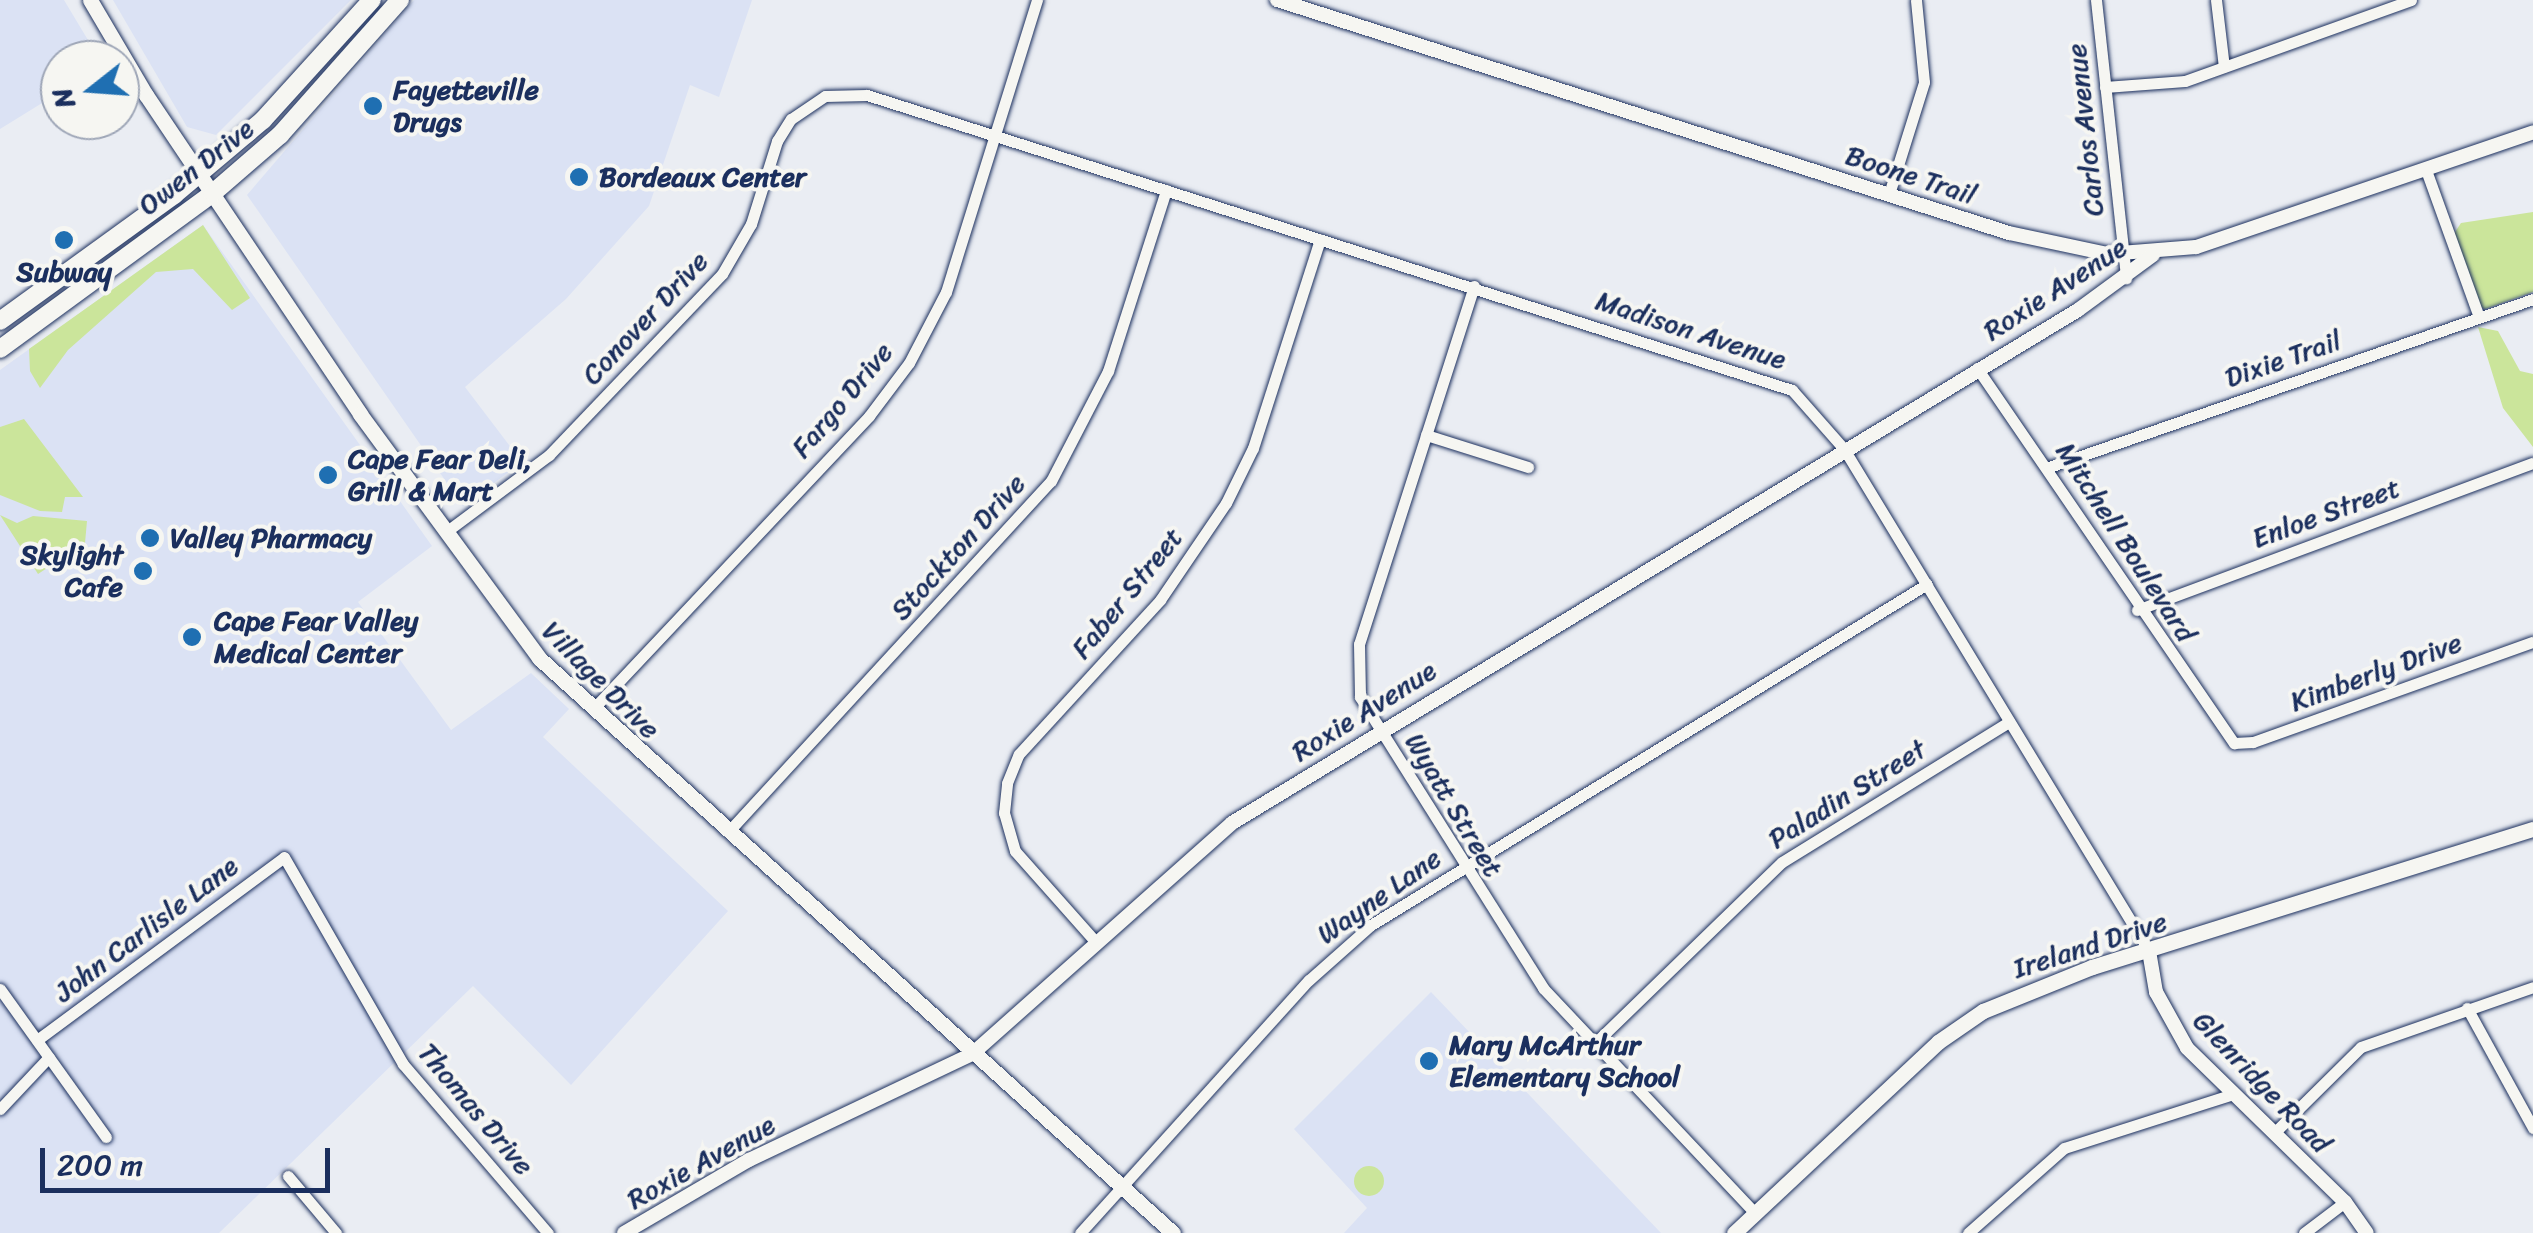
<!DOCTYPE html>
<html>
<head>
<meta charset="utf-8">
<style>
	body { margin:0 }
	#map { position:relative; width:2533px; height:1233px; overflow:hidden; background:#eaedf3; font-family:Sriracha,sans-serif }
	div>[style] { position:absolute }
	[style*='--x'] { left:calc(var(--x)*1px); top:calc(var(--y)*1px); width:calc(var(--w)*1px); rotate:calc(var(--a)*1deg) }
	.built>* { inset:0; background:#dbe2f4 }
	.green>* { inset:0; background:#cbe59b }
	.round { border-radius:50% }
	.roads { filter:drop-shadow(0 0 2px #1b2f5e) drop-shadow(0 0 2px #1b2f5e) }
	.minor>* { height:11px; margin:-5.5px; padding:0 5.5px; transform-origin:5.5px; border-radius:5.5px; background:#f6f6f2 }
	.tertiary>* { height:14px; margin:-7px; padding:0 7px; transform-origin:7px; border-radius:7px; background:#f6f6f2 }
	.secondary>* { height:15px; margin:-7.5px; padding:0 7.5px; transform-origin:7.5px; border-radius:7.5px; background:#f6f6f2 }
	.trunk>* { height:18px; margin:-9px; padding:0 9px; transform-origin:9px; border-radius:9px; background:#f6f6f2 }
	.dots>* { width:28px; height:28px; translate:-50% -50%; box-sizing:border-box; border:5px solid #f6f6f2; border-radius:50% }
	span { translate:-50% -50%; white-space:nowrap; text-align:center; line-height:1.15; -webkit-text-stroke:8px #f6f6f2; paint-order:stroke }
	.poi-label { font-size:28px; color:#1b2f5e; font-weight:700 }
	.left { translate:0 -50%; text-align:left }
	.right { translate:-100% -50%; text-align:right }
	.street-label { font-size:28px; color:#1b2f5e }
	.north { position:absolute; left:40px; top:40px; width:100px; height:100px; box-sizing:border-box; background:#f6f6f2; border:2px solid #9ea6b7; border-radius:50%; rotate:253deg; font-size:28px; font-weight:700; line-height:40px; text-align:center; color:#1b2f5e }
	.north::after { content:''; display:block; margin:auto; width:35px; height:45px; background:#1f6fb2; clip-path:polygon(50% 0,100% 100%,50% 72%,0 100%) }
	.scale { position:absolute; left:40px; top:1148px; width:290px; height:45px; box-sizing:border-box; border:5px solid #1b2f5e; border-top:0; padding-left:12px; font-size:30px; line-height:35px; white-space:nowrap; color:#1b2f5e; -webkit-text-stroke:8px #f6f6f2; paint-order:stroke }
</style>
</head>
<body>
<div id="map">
	<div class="built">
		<i style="clip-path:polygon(0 0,64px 0,100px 60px,60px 60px,60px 92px,0 129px)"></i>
		<i style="clip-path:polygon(113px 0,351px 0,216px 135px,187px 127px)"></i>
		<i style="clip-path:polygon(414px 0,752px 0,719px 97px,690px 85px,649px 206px,566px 299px,465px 387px,522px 462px,463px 506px,247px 195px)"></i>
		<i style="clip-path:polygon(203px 225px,432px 546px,358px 602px,451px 730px,531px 673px,569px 709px,543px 737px,728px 911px,571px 1085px,473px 986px,219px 1233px,0 1233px,0 370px)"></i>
		<i style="clip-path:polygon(1431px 992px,1661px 1233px,1344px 1233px,1367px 1208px,1294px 1129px)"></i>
	</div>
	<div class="green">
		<i style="clip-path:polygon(2533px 212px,2533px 292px,2485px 309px,2478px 306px,2453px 235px,2461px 223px)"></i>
		<i style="clip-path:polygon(203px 225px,250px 298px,232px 310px,193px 269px,156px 272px,68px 350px,40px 388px,30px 371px,29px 349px)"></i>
		<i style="clip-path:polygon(2478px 327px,2498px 331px,2520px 371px,2533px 374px,2533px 447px,2503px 408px)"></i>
		<i style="clip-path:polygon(24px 419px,83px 497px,65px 497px,62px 512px,40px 511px,0 495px,0 427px)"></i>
		<i style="clip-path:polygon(0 515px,17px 523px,33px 516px,87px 521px,85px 543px,38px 574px)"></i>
		<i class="round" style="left:1354px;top:1166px;width:30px;height:30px"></i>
	</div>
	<div class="roads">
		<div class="minor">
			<i style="--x:2096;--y:0;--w:280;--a:83.8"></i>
			<i style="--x:2216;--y:0;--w:67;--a:83.2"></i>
			<i style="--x:2105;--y:87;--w:80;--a:-4.3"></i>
			<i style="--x:2185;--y:81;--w:240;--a:-19.7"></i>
			<i style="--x:2426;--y:170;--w:156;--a:70.2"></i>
			<i style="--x:1889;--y:194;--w:117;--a:-72.6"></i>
			<i style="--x:1924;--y:82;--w:82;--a:-95.6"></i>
			<i style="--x:1474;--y:286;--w:376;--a:107.8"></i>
			<i style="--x:1359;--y:644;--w:53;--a:88.9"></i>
			<i style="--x:1360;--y:697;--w:344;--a:57.8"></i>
			<i style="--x:1543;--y:988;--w:308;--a:46.7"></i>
			<i style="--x:1977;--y:368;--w:455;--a:55.6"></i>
			<i style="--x:2234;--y:743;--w:19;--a:-3"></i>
			<i style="--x:2253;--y:742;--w:297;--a:-19.7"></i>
			<i style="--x:1426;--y:435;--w:107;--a:17.4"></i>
			<i style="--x:2049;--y:467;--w:512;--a:-19.14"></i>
			<i style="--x:447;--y:531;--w:127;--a:-36.7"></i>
			<i style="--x:549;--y:455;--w:250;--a:-46.3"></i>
			<i style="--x:722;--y:274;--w:58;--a:-59.9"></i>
			<i style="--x:751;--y:224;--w:87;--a:-72.6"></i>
			<i style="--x:777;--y:141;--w:26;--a:-58"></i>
			<i style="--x:791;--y:119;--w:41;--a:-34.1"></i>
			<i style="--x:825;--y:96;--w:42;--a:-1.4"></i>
			<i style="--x:867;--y:95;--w:971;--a:17.69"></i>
			<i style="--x:1792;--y:390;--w:79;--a:48.6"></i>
			<i style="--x:1844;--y:449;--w:587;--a:58.72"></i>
			<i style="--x:2137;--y:610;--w:422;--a:-20.4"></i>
			<i style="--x:593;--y:709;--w:403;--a:-46.7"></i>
			<i style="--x:869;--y:416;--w:66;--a:-53"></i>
			<i style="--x:909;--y:363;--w:80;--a:-62.5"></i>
			<i style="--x:946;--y:292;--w:306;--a:-72.7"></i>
			<i style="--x:728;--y:832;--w:477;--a:-47.4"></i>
			<i style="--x:1051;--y:481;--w:124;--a:-62.6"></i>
			<i style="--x:1108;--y:371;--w:190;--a:-72.2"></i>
			<i style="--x:1094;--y:940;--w:119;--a:-131.6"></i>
			<i style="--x:1015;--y:851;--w:40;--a:-106"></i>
			<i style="--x:1004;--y:813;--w:30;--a:-84"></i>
			<i style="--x:1007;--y:783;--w:31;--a:-68"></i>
			<i style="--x:1019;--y:754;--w:209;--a:-47.5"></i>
			<i style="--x:1160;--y:600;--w:117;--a:-55.8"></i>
			<i style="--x:1226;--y:503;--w:61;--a:-63.9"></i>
			<i style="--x:1253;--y:448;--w:219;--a:-72.2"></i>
			<i style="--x:0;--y:989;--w:182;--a:54.4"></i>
			<i style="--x:2467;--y:1008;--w:137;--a:61.2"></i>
			<i style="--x:37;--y:1040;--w:307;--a:-36.5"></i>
			<i style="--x:284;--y:857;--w:239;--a:60.1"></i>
			<i style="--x:403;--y:1064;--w:223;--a:49.4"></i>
			<i style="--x:1592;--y:1046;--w:264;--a:-44.1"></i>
			<i style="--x:1782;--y:862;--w:267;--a:-31.7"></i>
			<i style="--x:0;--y:1109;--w:71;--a:-46.7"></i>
			<i style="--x:2274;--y:1133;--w:122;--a:-44.7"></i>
			<i style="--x:2361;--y:1047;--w:182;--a:-19.2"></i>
			<i style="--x:288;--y:1176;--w:75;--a:49.9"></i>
			<i style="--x:1080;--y:1233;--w:341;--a:-47.9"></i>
			<i style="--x:1309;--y:980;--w:83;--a:-41.6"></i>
			<i style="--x:1371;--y:925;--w:652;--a:-31.52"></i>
			<i style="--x:1968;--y:1233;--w:128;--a:-41.5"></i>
			<i style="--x:2064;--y:1148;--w:177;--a:-17.7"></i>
			<i style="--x:2304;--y:1233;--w:51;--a:-37.1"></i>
		</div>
		<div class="tertiary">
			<i style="--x:1277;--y:0;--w:768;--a:17.66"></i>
			<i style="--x:2009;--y:233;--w:101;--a:12"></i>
			<i style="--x:2108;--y:254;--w:88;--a:-4.5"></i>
			<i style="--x:2196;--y:247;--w:356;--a:-18.8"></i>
			<i style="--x:2149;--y:951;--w:42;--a:80.3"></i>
			<i style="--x:2156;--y:992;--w:64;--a:61"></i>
			<i style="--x:2187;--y:1048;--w:221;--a:44.3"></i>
			<i style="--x:2345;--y:1202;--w:38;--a:55"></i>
			<i style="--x:624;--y:1233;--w:145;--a:-30.3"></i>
			<i style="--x:749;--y:1160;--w:247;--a:-25.4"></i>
			<i style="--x:972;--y:1054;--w:348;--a:-41.6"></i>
			<i style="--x:1232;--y:823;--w:989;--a:-31.23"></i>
			<i style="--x:2078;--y:310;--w:93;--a:-36.3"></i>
		</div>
		<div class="secondary">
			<i style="--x:90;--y:0;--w:110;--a:59.5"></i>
			<i style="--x:146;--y:95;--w:384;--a:56.1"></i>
			<i style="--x:360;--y:414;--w:303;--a:53.7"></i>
			<i style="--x:539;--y:658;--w:856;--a:42.21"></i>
			<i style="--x:1734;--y:1233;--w:279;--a:-43.1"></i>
			<i style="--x:1938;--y:1042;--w:55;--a:-34.6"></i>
			<i style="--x:1983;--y:1011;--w:118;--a:-22"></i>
			<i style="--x:2092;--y:967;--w:462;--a:-17.4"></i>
		</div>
		<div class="trunk">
			<i style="--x:0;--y:321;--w:215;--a:-35.9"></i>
			<i style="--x:174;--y:195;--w:116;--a:-40.1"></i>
			<i style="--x:263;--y:120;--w:162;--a:-47.8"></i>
			<i style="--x:0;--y:349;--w:264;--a:-36.2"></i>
			<i style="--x:213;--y:193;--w:89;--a:-40.9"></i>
			<i style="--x:280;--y:135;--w:181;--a:-48.4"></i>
		</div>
	</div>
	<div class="dots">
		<i style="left:373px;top:106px;background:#1f6fb2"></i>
		<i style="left:579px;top:177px;background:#1f6fb2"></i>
		<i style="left:64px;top:240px;background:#1f6fb2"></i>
		<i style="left:328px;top:475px;background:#1f6fb2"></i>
		<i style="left:150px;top:538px;background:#1f6fb2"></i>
		<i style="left:143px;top:571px;background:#1f6fb2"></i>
		<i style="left:192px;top:637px;background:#1f6fb2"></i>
		<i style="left:1429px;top:1061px;background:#1f6fb2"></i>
	</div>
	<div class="poi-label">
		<span class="left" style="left:393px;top:106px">Fayetteville<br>Drugs</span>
		<span class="left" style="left:599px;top:177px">Bordeaux Center</span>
		<span style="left:64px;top:272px">Subway</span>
		<span class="left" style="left:348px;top:475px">Cape Fear Deli,<br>Grill &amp; Mart</span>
		<span class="left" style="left:170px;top:538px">Valley Pharmacy</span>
		<span class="right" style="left:123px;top:571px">Skylight<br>Cafe</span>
		<span class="left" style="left:214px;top:637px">Cape Fear Valley<br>Medical Center</span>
		<span class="left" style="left:1449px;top:1061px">Mary McArthur<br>Elementary School</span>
	</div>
	<div class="street-label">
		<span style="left:2085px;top:130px;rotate:-96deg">Carlos Avenue</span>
		<span style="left:196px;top:167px;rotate:-38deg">Owen Drive</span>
		<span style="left:1911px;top:175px;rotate:18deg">Boone Trail</span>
		<span style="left:2055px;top:289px;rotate:-33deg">Roxie Avenue</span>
		<span style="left:645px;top:318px;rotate:-47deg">Conover Drive</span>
		<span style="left:1691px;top:330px;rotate:18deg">Madison Avenue</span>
		<span style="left:2283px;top:359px;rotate:-19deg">Dixie Trail</span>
		<span style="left:842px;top:400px;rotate:-50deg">Fargo Drive</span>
		<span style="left:2326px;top:513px;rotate:-20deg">Enloe Street</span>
		<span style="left:2126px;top:542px;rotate:57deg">Mitchell Boulevard</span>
		<span style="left:958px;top:547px;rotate:-48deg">Stockton Drive</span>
		<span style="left:1127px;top:593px;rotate:-51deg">Faber Street</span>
		<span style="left:2376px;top:672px;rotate:-20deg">Kimberly Drive</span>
		<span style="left:601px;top:680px;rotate:45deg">Village Drive</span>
		<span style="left:1364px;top:711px;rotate:-32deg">Roxie Avenue</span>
		<span style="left:1847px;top:794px;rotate:-32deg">Paladin Street</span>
		<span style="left:1454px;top:805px;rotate:59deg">Wyatt Street</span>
		<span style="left:1379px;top:896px;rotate:-35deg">Wayne Lane</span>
		<span style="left:146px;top:929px;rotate:-37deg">John Carlisle Lane</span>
		<span style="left:2090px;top:945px;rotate:-18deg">Ireland Drive</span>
		<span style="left:2262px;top:1082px;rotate:46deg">Glenridge Road</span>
		<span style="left:476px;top:1109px;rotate:50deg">Thomas Drive</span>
		<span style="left:701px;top:1162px;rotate:-29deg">Roxie Avenue</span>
	</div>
	<div class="north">N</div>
	<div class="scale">200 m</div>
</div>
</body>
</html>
